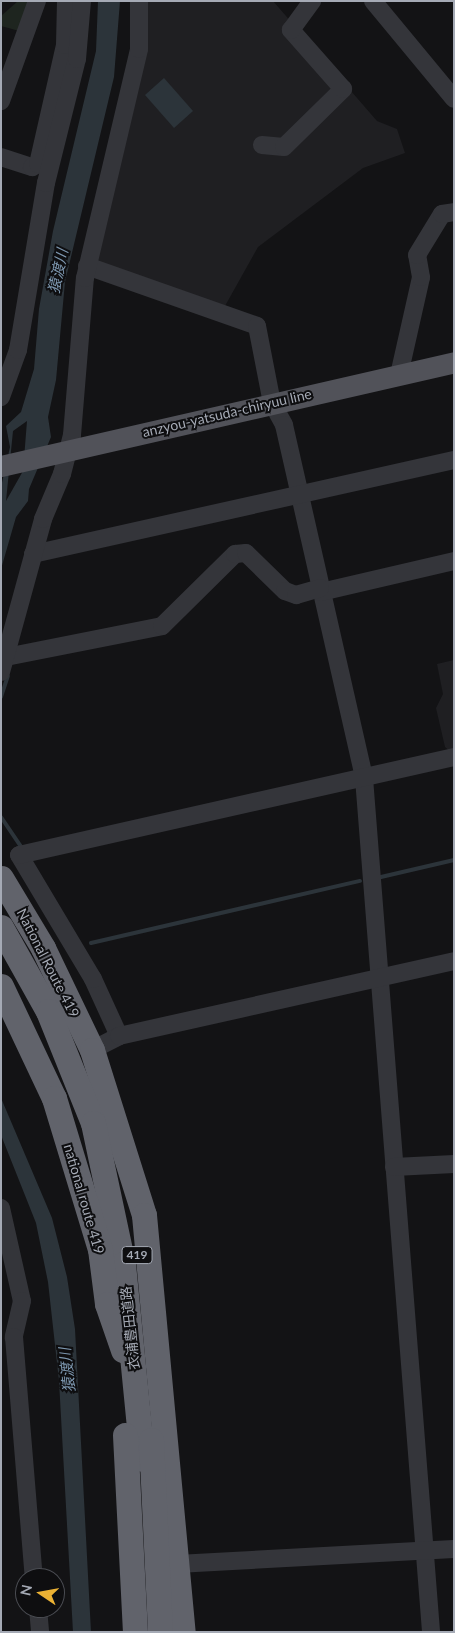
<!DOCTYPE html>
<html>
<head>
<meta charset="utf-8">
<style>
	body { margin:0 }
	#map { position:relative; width:455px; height:1633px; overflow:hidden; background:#131315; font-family:Lato,"Noto Sans JP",sans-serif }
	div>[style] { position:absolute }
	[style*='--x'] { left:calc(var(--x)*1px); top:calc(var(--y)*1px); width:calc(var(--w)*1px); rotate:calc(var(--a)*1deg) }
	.built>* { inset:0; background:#1f1f22 }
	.green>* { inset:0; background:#1e251f }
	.water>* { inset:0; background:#2c343a }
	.stream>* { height:4px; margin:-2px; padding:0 2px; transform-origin:2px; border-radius:2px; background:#2c343a }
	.minor>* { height:18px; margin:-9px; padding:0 9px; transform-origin:9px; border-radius:9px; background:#34353a }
	.major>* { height:21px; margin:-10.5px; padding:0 10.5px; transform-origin:10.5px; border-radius:10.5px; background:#515259 }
	.highway>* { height:25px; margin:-12.5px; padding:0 12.5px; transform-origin:12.5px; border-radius:12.5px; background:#61636b }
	span { translate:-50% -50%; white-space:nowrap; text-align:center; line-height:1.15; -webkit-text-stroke:4px #0e0e10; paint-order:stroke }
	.shield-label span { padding:1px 4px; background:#0e0e10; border:1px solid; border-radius:4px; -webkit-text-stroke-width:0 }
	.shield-label { font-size:12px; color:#a5aab5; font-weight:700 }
	.street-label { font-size:14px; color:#a5aab5 }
	.water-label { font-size:15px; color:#7d97af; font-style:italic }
	.frame { position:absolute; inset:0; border:2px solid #a5aab5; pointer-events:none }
	.north { position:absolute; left:15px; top:1568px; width:50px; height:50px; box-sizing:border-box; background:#0e0e10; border:1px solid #4a4c52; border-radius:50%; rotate:282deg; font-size:14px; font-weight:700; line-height:20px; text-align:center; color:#a5aab5 }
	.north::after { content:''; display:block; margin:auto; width:18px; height:22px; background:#ecb234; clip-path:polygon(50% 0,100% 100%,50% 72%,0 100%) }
</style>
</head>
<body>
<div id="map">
	<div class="built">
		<i style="clip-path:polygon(143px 1px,273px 1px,377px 121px,397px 129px,405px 153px,363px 168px,258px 247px,225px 306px,94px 260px)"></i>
		<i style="clip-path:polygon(454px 660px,454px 752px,451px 752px,445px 747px,436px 708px,443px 694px,437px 664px)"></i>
	</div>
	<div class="green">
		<i style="clip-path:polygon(18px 1px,33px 1px,23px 32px,1px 26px,1px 16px)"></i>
	</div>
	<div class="water">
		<i style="clip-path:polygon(evenodd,98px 1px,120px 1px,114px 77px,65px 282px,56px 380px,48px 417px,51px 437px,29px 489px,28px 501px,16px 517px,1px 569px,1px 487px,10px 447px,6px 426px,21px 412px,34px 369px,39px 309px,53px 231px,96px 51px,98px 1px,27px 421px,23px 471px,6px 501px,13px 431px,27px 421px)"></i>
		<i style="clip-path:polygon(164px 78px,193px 111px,174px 128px,145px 95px)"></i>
		<i style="clip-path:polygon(1px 1098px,52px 1218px,67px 1277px,75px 1329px,91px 1632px,73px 1632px,59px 1381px,48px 1282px,36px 1223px,1px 1135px)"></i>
	</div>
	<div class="stream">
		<i style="--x:1;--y:697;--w:22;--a:-72"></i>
		<i style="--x:1;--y:817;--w:36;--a:56"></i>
		<i style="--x:381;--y:877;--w:75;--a:-13.1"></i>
		<i style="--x:91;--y:943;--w:276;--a:-13"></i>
	</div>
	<div class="minor">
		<i style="--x:373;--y:1;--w:127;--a:50.4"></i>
		<i style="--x:1;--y:101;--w:106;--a:-70.2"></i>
		<i style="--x:262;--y:145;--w:22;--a:5"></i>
		<i style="--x:284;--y:147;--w:83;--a:-44.5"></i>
		<i style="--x:343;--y:89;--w:79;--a:-131.4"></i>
		<i style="--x:291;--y:30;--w:36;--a:-54"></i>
		<i style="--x:1;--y:157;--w:33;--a:18"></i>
		<i style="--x:32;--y:167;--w:7;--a:-27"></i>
		<i style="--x:38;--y:164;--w:122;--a:-77.2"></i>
		<i style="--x:65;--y:45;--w:44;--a:-88.7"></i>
		<i style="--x:87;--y:266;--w:180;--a:19.4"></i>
		<i style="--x:257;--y:326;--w:78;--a:79"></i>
		<i style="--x:272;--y:403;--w:25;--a:61"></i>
		<i style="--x:284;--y:425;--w:362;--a:77.2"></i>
		<i style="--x:364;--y:778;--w:857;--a:85.51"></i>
		<i style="--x:399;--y:375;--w:100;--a:-77.3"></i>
		<i style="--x:421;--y:277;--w:22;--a:-100"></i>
		<i style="--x:417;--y:255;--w:48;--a:-58.6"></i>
		<i style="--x:442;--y:214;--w:12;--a:-9"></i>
		<i style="--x:1;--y:397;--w:50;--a:-70.1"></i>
		<i style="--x:18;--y:350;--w:169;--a:-80.5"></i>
		<i style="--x:46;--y:183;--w:128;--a:-76"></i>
		<i style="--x:77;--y:59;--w:58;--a:-85.1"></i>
		<i style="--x:33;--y:554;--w:431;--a:-12.6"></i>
		<i style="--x:321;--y:592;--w:137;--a:-13.1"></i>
		<i style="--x:6;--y:657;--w:159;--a:-11.2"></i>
		<i style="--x:162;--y:626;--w:103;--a:-44.6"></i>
		<i style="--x:235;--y:554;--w:11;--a:-5"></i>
		<i style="--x:246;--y:553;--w:54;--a:44.3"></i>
		<i style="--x:285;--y:591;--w:12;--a:20"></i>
		<i style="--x:296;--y:595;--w:25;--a:-16"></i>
		<i style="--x:1;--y:672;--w:159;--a:-74.6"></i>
		<i style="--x:43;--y:519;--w:49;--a:-67.1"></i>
		<i style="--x:62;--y:474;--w:40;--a:-75.6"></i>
		<i style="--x:72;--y:435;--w:158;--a:-85.3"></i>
		<i style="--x:85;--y:278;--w:235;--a:-76.7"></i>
		<i style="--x:139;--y:49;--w:48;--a:-90"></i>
		<i style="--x:119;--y:1036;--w:63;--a:-114.5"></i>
		<i style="--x:93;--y:979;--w:144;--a:-120.8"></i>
		<i style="--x:19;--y:855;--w:446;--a:-12.7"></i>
		<i style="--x:92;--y:1050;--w:30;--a:-27"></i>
		<i style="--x:119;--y:1036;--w:343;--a:-12.6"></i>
		<i style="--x:394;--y:1167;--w:60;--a:-2.9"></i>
		<i style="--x:1;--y:1208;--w:95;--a:77.3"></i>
		<i style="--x:22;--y:1301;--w:37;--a:103"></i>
		<i style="--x:14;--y:1337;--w:242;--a:85.3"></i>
		<i style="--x:177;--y:1564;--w:277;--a:-3.1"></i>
		<i style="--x:38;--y:1608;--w:24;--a:85"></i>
	</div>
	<div class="major">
		<i style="--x:1;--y:466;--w:465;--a:-12.9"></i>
	</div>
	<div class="highway">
		<i style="--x:1;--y:878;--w:82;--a:59"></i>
		<i style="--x:43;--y:948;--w:113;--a:64.3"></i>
		<i style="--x:92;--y:1050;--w:173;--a:72.5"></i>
		<i style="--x:144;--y:1215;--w:419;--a:84.7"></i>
		<i style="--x:1;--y:927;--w:96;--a:60.8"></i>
		<i style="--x:48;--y:1011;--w:121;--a:68.1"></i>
		<i style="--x:93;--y:1123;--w:144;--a:78"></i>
		<i style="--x:123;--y:1264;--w:196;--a:84.4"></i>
		<i style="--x:1;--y:986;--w:124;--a:64.7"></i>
		<i style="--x:54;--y:1098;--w:158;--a:73.1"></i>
		<i style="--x:100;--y:1249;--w:55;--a:82.7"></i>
		<i style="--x:107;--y:1304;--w:49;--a:70.8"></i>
		<i style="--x:125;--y:1435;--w:197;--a:87.1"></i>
		<i style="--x:151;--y:1440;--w:192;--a:87.3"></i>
	</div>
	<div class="shield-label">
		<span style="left:137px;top:1255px">419</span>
	</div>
	<div class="street-label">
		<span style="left:227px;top:413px;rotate:-13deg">anzyou-yatsuda-chiryuu line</span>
		<span style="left:48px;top:963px;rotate:63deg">National Route 419</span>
		<span style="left:84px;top:1199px;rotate:74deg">national route 419</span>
		<span style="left:130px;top:1328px;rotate:-96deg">衣浦豊田道路</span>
	</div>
	<div class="water-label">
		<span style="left:58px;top:271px;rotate:-78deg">猿渡川</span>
		<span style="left:67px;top:1370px;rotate:-96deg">猿渡川</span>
	</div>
	<div class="frame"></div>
	<div class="north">N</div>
</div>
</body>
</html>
